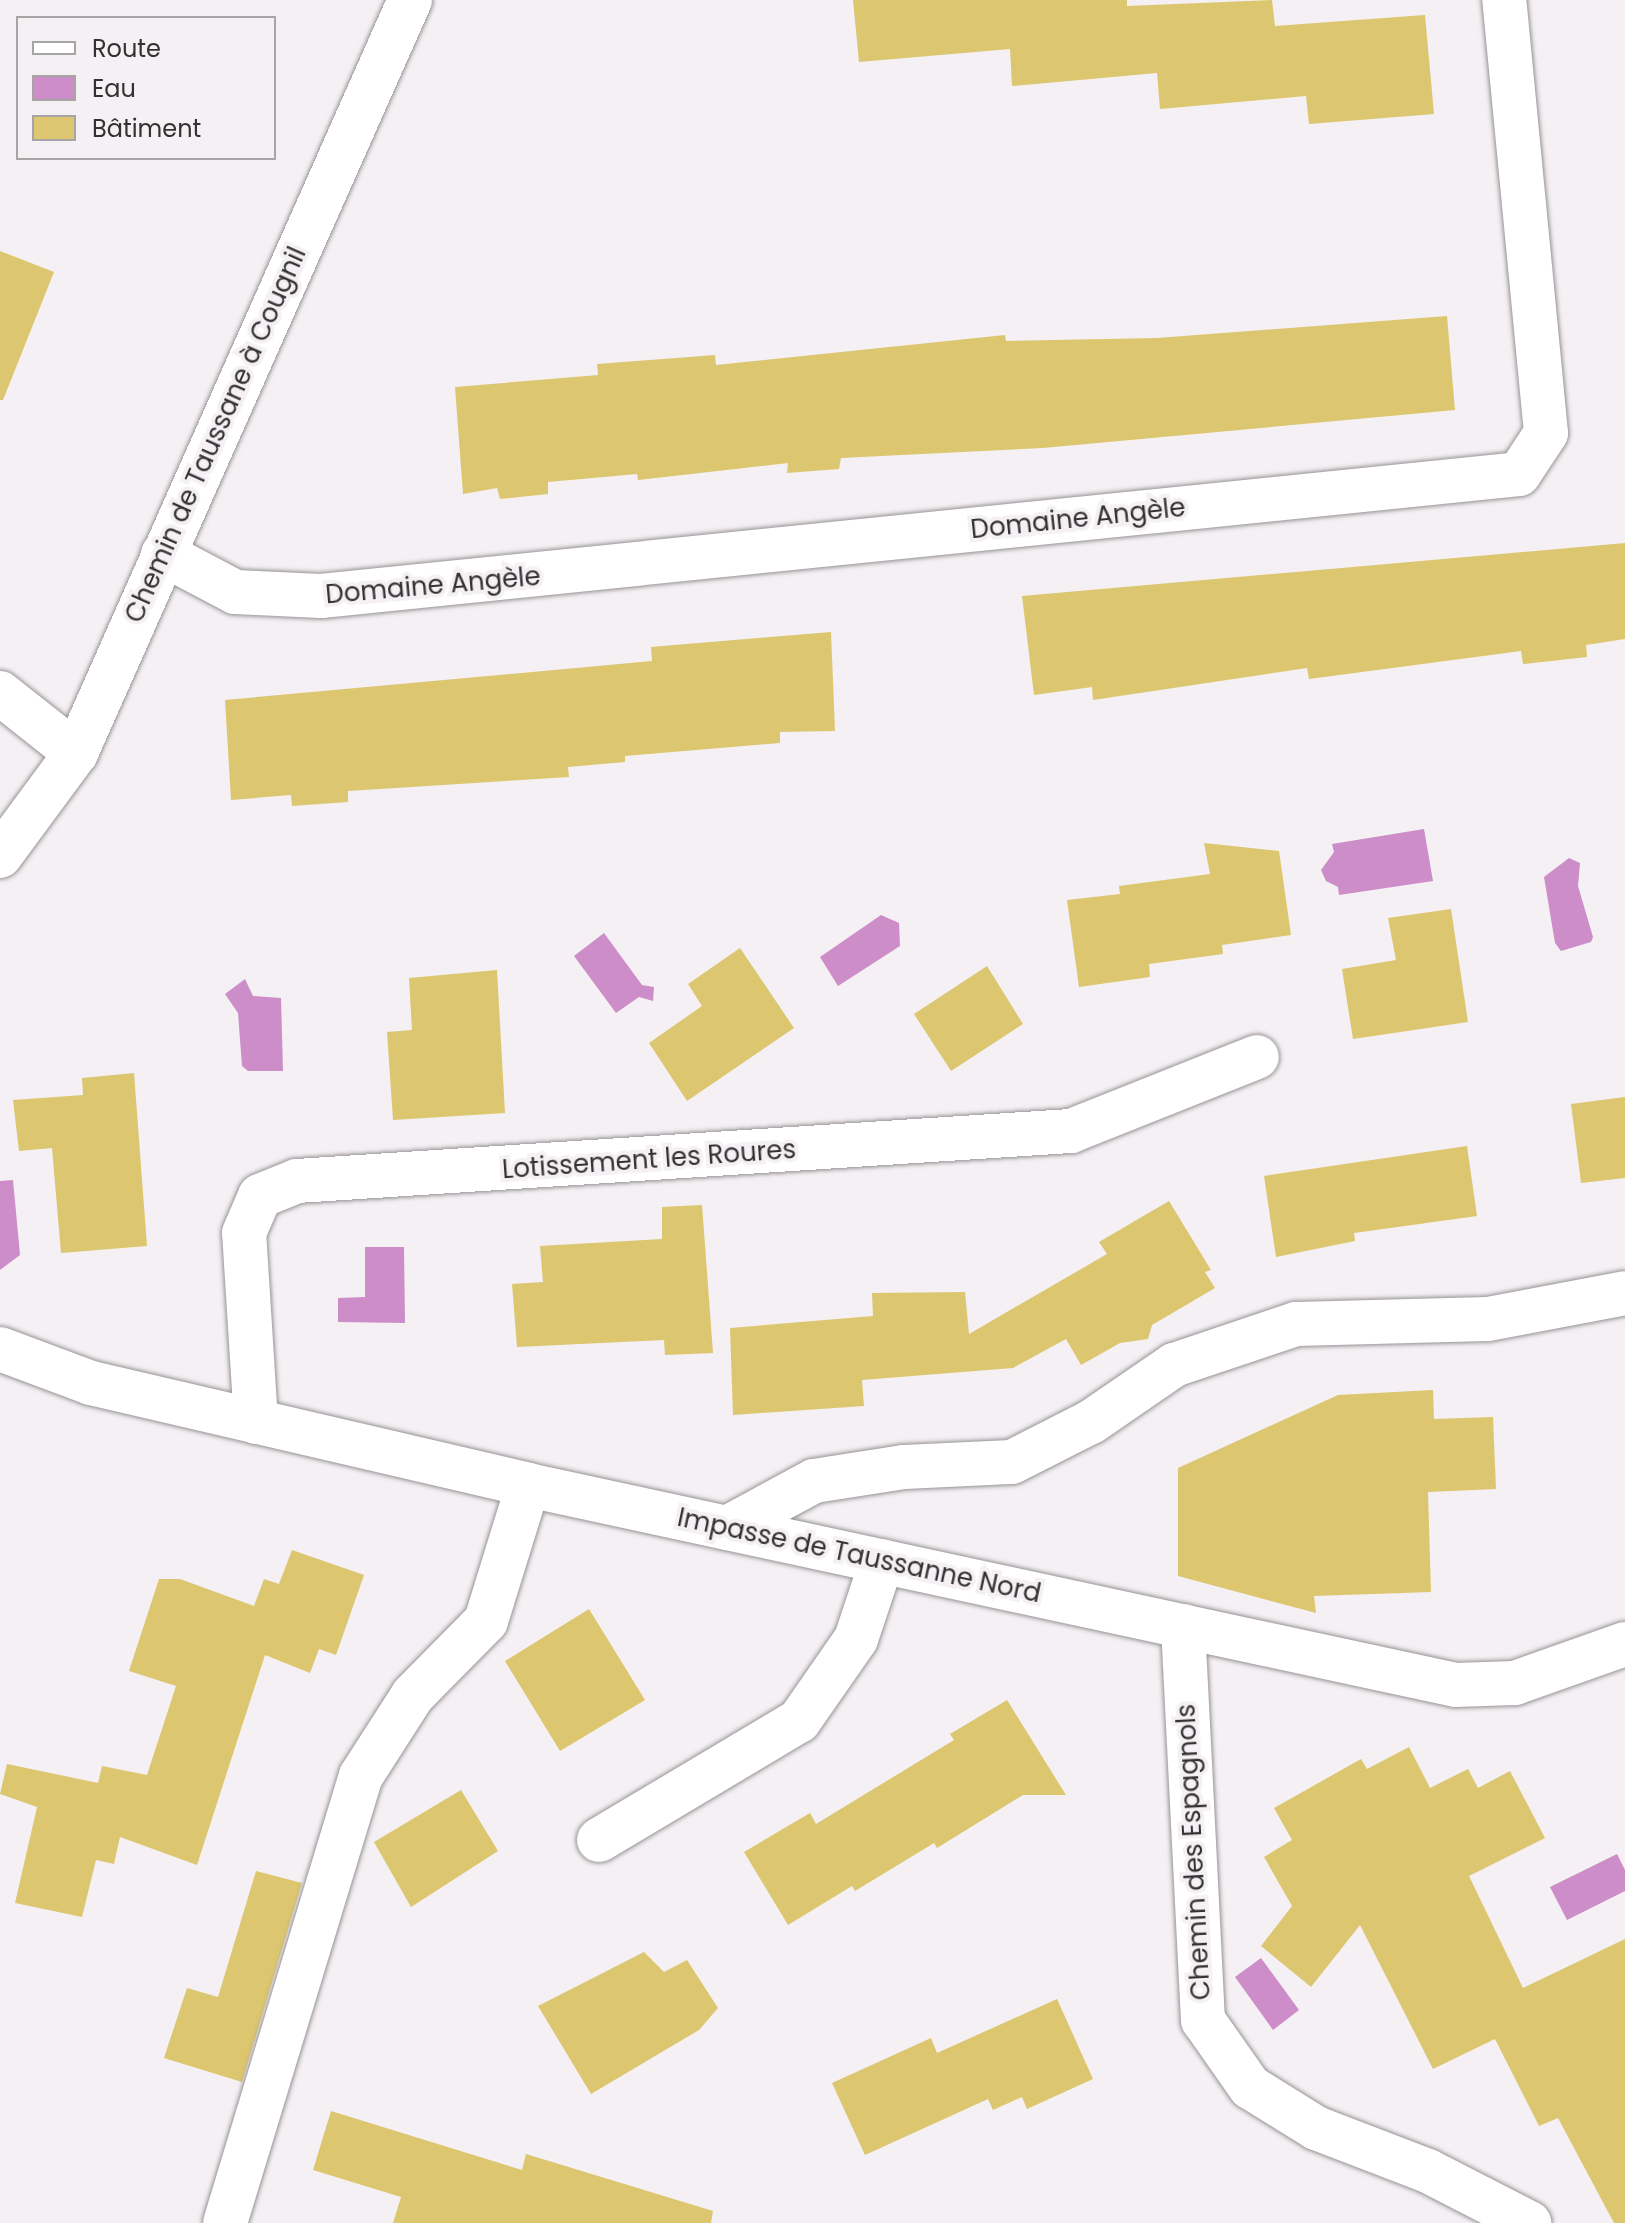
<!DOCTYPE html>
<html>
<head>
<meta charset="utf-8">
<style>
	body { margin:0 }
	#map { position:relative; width:1625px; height:2223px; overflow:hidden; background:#f4f0f3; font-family:Poppins,sans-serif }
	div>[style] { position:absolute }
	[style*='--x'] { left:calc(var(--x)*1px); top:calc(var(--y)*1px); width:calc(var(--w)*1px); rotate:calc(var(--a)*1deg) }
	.water>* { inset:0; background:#cd8dc8 }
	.building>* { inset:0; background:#dcc670 }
	.roads { filter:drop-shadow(0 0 2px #979396) drop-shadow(0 0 2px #979396) }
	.minor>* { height:44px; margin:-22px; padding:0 22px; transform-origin:22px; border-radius:22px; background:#fff }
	span { translate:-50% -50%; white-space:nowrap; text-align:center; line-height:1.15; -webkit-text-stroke:8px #f4f0f3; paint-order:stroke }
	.street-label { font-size:26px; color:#333233 }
	.legend { position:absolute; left:16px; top:16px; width:260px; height:144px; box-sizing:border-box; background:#f4f0f3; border:2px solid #a7a4a6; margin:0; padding:10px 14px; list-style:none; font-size:24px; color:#333233 }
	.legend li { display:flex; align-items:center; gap:16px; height:40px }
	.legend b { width:40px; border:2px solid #a7a4a6 }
</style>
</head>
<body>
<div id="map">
	<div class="water">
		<i style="clip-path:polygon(1424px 829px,1433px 881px,1339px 895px,1338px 887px,1326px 881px,1321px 870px,1334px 852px,1332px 844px)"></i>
		<i style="clip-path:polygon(1569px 858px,1580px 863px,1578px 886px,1593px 937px,1591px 942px,1561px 951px,1555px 943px,1544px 877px)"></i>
		<i style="clip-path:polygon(881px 915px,899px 923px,900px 946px,838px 986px,820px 957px)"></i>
		<i style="clip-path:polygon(604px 933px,642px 985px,654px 987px,653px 1001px,639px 997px,616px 1013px,574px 956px)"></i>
		<i style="clip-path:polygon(245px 979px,253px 996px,281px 998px,283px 1071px,248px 1071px,242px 1066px,238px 1013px,225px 994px)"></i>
		<i style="clip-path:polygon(13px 1180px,20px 1255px,0 1270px,0 1181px)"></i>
		<i style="clip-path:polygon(365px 1247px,404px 1247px,405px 1323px,338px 1322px,338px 1298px,365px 1297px)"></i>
		<i style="clip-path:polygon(1617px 1854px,1625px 1870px,1625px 1891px,1567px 1920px,1550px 1887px)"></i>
		<i style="clip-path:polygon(1261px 1958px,1299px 2010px,1273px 2030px,1235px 1977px)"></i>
	</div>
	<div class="building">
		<i style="clip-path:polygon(853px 0,1127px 0,1127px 6px,1272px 0,1275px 26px,1425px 15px,1434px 114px,1309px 124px,1306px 96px,1160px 109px,1157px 73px,1012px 86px,1010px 49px,859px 62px)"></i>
		<i style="clip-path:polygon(0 251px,54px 272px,3px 400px,0 400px)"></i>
		<i style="clip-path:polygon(1447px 316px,1455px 410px,1043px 448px,841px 458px,839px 469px,787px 473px,788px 463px,638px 480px,637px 474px,548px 482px,548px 494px,500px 499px,497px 488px,463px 494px,455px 387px,598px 375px,597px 364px,715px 355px,716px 365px,1005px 335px,1006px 341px,1157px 338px)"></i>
		<i style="clip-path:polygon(1625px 543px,1625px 639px,1586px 645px,1587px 657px,1523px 664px,1521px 651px,1309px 679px,1307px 668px,1093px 700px,1092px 687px,1034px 695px,1022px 596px)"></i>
		<i style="clip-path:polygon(831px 632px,835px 731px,780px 732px,780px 743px,625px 756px,625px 762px,568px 767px,569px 777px,348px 791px,348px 802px,292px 806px,291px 795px,231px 800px,225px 700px,652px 661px,651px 647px)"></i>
		<i style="clip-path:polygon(1204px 843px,1279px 851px,1291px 935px,1222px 945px,1223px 954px,1149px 964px,1150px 977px,1079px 987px,1067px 900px,1120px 894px,1119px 886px,1210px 874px)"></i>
		<i style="clip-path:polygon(1451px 909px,1468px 1022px,1353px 1039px,1342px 969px,1396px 960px,1388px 918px)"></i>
		<i style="clip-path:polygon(740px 948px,794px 1028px,687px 1101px,649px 1043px,702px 1006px,688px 984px)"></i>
		<i style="clip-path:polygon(987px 966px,1023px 1024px,951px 1071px,914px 1014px)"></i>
		<i style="clip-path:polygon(497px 970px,505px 1113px,393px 1120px,387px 1032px,412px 1030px,409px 978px)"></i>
		<i style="clip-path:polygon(134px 1073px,147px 1246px,61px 1253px,52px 1148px,19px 1151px,13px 1100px,83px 1095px,82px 1078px)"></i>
		<i style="clip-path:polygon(1625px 1097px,1625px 1178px,1581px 1183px,1571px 1104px)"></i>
		<i style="clip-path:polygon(1467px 1146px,1477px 1216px,1354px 1233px,1355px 1241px,1276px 1257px,1264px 1176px)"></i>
		<i style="clip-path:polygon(1169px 1201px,1211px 1270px,1205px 1272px,1215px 1288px,1152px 1325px,1148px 1339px,1120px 1343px,1081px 1365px,1066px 1339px,1013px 1368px,862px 1380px,864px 1406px,733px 1415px,730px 1328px,873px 1316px,872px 1293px,965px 1292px,969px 1334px,1107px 1254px,1099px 1242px)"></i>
		<i style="clip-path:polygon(702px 1205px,713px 1353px,665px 1355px,664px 1340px,517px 1347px,512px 1284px,543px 1282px,540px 1246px,662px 1239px,662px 1207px)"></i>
		<i style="clip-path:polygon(1433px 1390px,1434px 1419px,1493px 1417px,1496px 1489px,1428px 1492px,1431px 1592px,1314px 1596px,1316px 1613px,1178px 1576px,1178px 1468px,1338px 1395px)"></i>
		<i style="clip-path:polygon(292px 1550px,364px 1575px,336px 1655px,319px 1649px,310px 1673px,265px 1655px,197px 1865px,120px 1837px,114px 1864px,96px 1860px,82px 1917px,15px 1903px,37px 1807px,0 1794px,7px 1764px,98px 1783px,102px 1766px,147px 1775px,176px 1686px,129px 1671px,159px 1579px,180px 1579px,254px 1606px,264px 1579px,279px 1584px)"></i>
		<i style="clip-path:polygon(589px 1609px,645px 1700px,560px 1751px,505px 1661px)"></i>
		<i style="clip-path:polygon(1007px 1700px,1066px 1795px,1023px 1795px,937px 1848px,934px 1843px,855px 1891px,852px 1886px,788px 1925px,744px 1852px,810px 1813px,816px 1824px,954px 1740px,950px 1734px)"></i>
		<i style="clip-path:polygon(1409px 1747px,1430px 1788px,1468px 1769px,1478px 1788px,1510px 1771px,1545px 1838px,1469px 1876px,1523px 1988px,1625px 1939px,1625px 2223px,1614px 2223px,1558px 2118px,1539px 2126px,1495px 2039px,1433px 2069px,1360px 1925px,1311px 1987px,1261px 1946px,1292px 1906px,1264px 1857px,1292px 1840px,1274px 1808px,1361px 1759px,1367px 1769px)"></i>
		<i style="clip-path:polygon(461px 1790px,498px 1851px,411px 1907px,374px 1842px)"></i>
		<i style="clip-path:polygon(256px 1871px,302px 1883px,242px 2082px,164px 2058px,187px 1988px,218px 1997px)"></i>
		<i style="clip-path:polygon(644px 1952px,664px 1972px,687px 1960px,718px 2008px,699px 2030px,591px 2094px,538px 2006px)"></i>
		<i style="clip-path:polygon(1057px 1999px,1093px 2079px,1027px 2109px,1022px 2097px,993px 2110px,988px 2099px,865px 2155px,832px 2083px,931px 2038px,937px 2053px)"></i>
		<i style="clip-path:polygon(331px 2111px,522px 2170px,526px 2154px,713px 2211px,711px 2223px,393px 2223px,401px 2197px,313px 2170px)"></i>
	</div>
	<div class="roads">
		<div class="minor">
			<i style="--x:163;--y:554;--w:81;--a:27.8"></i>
			<i style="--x:235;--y:592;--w:86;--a:2.7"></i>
			<i style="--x:321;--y:596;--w:1204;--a:-5.81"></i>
			<i style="--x:1519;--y:474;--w:49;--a:-56.6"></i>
			<i style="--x:1546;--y:433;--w:435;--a:-95.5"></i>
			<i style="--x:0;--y:693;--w:97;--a:38.3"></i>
			<i style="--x:0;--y:856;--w:128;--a:-53.6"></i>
			<i style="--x:76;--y:753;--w:824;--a:-66.08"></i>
			<i style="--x:0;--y:1349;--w:97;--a:20.5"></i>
			<i style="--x:91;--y:1383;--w:449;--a:13.1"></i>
			<i style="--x:528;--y:1485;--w:948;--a:12.17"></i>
			<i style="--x:1455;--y:1685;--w:60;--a:-1.9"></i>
			<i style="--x:1515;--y:1683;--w:117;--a:-19.5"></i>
			<i style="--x:256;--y:1422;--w:189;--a:-93.6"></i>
			<i style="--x:244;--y:1233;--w:40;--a:-66.6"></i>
			<i style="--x:260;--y:1196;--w:40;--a:-22"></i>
			<i style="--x:297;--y:1181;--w:776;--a:-3.7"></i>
			<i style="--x:1071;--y:1131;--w:200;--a:-21.7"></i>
			<i style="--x:727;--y:1528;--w:99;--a:-28.4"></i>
			<i style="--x:814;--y:1481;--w:91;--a:-8.8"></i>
			<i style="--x:904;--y:1467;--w:108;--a:-2.7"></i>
			<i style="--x:1012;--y:1462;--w:89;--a:-26.9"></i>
			<i style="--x:1091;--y:1422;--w:101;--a:-34.5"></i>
			<i style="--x:1174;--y:1365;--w:129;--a:-18.6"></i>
			<i style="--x:1296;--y:1324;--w:192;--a:-1.5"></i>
			<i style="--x:1488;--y:1319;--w:139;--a:-10.7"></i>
			<i style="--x:1183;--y:1626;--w:395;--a:87.1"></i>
			<i style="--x:1203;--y:2020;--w:82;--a:55"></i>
			<i style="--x:1250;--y:2087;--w:78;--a:31.8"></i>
			<i style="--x:1316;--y:2128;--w:120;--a:21"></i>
			<i style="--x:1428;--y:2171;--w:114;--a:27.2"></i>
			<i style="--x:599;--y:1840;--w:233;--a:-30.8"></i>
			<i style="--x:799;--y:1721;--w:100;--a:-55.2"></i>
			<i style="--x:856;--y:1639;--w:82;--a:-71.6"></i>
			<i style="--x:225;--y:2223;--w:467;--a:-73.1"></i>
			<i style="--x:361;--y:1776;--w:96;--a:-57.3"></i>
			<i style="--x:413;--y:1695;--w:104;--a:-45.4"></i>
			<i style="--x:486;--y:1621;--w:142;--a:-72.8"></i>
		</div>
	</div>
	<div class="street-label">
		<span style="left:216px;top:435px;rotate:-66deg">Chemin de Taussane à Cougnil</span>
		<span style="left:1078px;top:519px;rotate:-6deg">Domaine Angèle</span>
		<span style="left:433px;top:586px;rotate:-5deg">Domaine Angèle</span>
		<span style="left:649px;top:1160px;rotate:-4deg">Lotissement les Roures</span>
		<span style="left:859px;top:1556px;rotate:12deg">Impasse de Taussanne Nord</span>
		<span style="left:1194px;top:1852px;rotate:-93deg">Chemin des Espagnols</span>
	</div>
	<ul class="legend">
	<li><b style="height:10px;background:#fff"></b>Route</li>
	<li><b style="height:22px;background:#cd8dc8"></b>Eau</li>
	<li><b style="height:22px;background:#dcc670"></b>Bâtiment</li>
	</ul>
</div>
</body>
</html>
